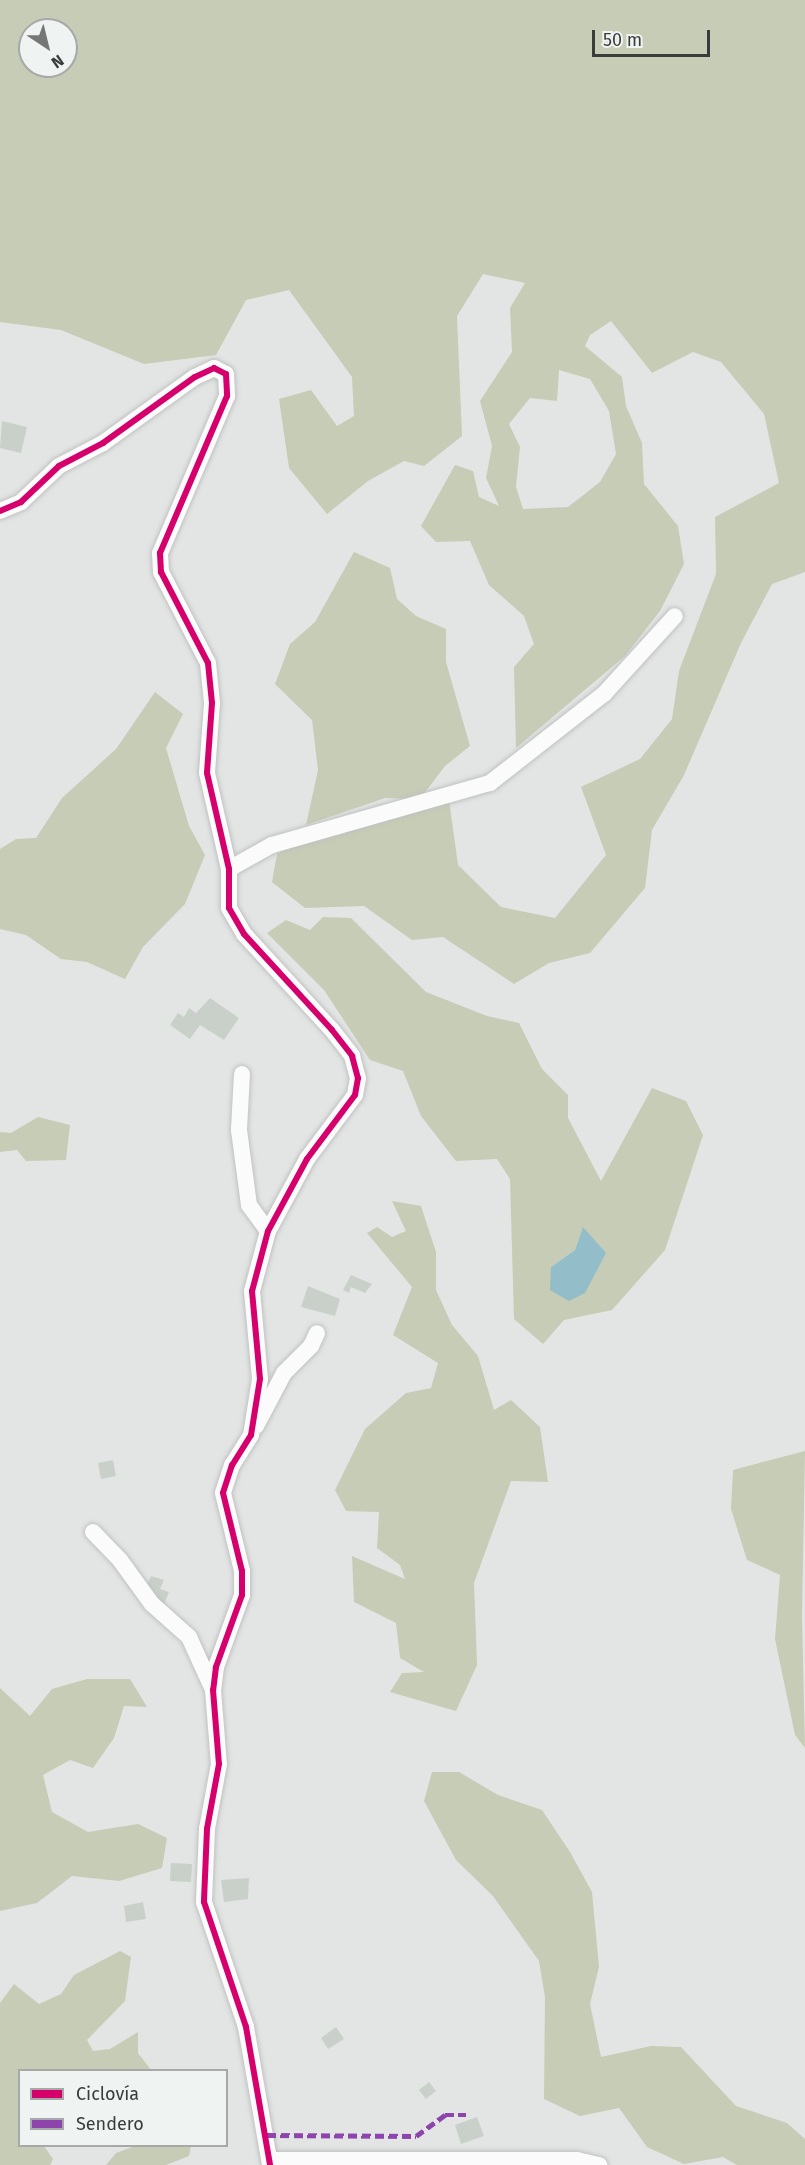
<!DOCTYPE html>
<html>
<head>
<meta charset="utf-8">
<style>
	body { margin:0 }
	#map { position:relative; width:805px; height:2165px; overflow:hidden; background:#e3e5e4; font-family:"Fira Sans",sans-serif }
	div>[style] { position:absolute }
	[style*='--x'] { left:calc(var(--x)*1px); top:calc(var(--y)*1px); width:calc(var(--w)*1px); rotate:calc(var(--a)*1deg) }
	.green>* { inset:0; background:#c6ccb5 }
	.water>* { inset:0; background:#93bec9 }
	.building>* { inset:0; background:#c9d0c9 }
	.roads { filter:drop-shadow(0 0 2px #c0c2c1) drop-shadow(0 0 2px #c0c2c1) }
	.minor>* { height:16px; margin:-8px; padding:0 8px; transform-origin:8px; border-radius:8px; background:#fbfbfb }
	.quiet>* { height:4.5px; margin-top:-2.25px; transform-origin:0; background:repeating-linear-gradient(90deg,#8e44ad 0 9px,transparent 0 13.5px) }
	.cycleway>* { height:6px; margin:-3px; padding:0 3px; transform-origin:3px; border-radius:3px; background:#d6006c }
	span { translate:-50% -50%; white-space:nowrap; text-align:center; line-height:1.15; -webkit-text-stroke:5px #eff3f1; paint-order:stroke }
	.legend { position:absolute; left:18px; top:2069px; width:210px; height:78px; box-sizing:border-box; background:#eff3f1; border:2px solid #a7a9a8; margin:0; padding:8px 10px; list-style:none; font-size:18px; color:#3a3b3b }
	.legend li { display:flex; align-items:center; gap:12px; height:30px }
	.legend b { width:30px; border:2px solid #a7a9a8 }
	.north { position:absolute; left:18px; top:18px; width:60px; height:60px; box-sizing:border-box; background:#eff3f1; border:2px solid #a7a9a8; border-radius:50%; rotate:145deg; font-size:16px; font-weight:700; line-height:24px; text-align:center; color:#3a3b3b }
	.north::after { content:''; display:block; margin:auto; width:21px; height:27px; background:#757676; clip-path:polygon(50% 0,100% 100%,50% 72%,0 100%) }
	.scale { position:absolute; left:592px; top:30px; width:118px; height:27px; box-sizing:border-box; border:3px solid #3a3b3b; border-top:0; padding-left:8px; font-size:18px; line-height:21px; white-space:nowrap; color:#3a3b3b; -webkit-text-stroke:4px #eff3f1; paint-order:stroke }
</style>
</head>
<body>
<div id="map">
	<div class="green">
		<i style="clip-path:polygon(evenodd,0 0,805px 0,805px 572px,772px 584px,741px 643px,684px 775px,652px 830px,645px 888px,590px 953px,549px 963px,514px 984px,443px 937px,412px 940px,364px 906px,305px 908px,272px 882px,277px 854px,296px 841px,449px 800px,458px 865px,501px 907px,555px 918px,606px 855px,581px 787px,640px 759px,672px 719px,679px 671px,716px 574px,715px 517px,779px 483px,764px 414px,721px 362px,693px 352px,652px 373px,611px 321px,590px 335px,585px 346px,622px 377px,626px 406px,642px 443px,644px 484px,678px 526px,684px 564px,660px 611px,625px 656px,516px 748px,514px 667px,534px 644px,524px 616px,489px 585px,470px 541px,436px 542px,421px 526px,455px 465px,473px 471px,479px 497px,499px 506px,486px 478px,492px 446px,480px 401px,512px 352px,510px 308px,525px 283px,483px 274px,457px 316px,462px 436px,424px 466px,404px 461px,368px 481px,327px 514px,289px 468px,279px 399px,311px 390px,337px 426px,354px 416px,352px 377px,289px 290px,246px 300px,216px 355px,144px 364px,61px 330px,0 322px,0 0,30px 30px,66px 30px,66px 66px,30px 66px,30px 30px,0 0,559px 370px,590px 379px,609px 411px,616px 454px,600px 482px,568px 507px,523px 509px,516px 487px,520px 447px,509px 424px,530px 398px,557px 401px,559px 370px)"></i>
		<i style="clip-path:polygon(354px 552px,390px 568px,397px 599px,416px 616px,446px 629px,446px 662px,470px 746px,445px 766px,420px 799px,385px 798px,306px 825px,318px 770px,312px 720px,275px 684px,290px 644px,315px 622px)"></i>
		<i style="clip-path:polygon(155px 692px,183px 714px,166px 748px,189px 826px,205px 855px,185px 904px,143px 947px,125px 979px,87px 962px,61px 959px,26px 935px,0 929px,0 849px,16px 839px,36px 838px,62px 798px,116px 749px)"></i>
		<i style="clip-path:polygon(evenodd,323px 917px,351px 918px,426px 992px,487px 1016px,519px 1023px,542px 1069px,568px 1095px,568px 1118px,601px 1181px,652px 1088px,686px 1101px,703px 1135px,665px 1250px,612px 1310px,564px 1320px,543px 1344px,514px 1319px,510px 1179px,497px 1159px,456px 1161px,421px 1116px,403px 1071px,370px 1060px,324px 990px,267px 933px,286px 920px,310px 930px,323px 917px,583px 1228px,569px 1301px,551px 1267px,575px 1250px,583px 1228px)"></i>
		<i style="clip-path:polygon(38px 1117px,70px 1125px,66px 1160px,26px 1161px,17px 1150px,0 1152px,0 1132px,11px 1133px)"></i>
		<i style="clip-path:polygon(392px 1201px,421px 1206px,436px 1252px,436px 1290px,452px 1325px,478px 1356px,494px 1410px,511px 1400px,540px 1427px,548px 1482px,511px 1481px,474px 1583px,477px 1665px,456px 1711px,390px 1692px,402px 1673px,424px 1672px,400px 1658px,396px 1623px,354px 1602px,352px 1556px,405px 1579px,400px 1565px,377px 1548px,379px 1512px,346px 1511px,335px 1490px,365px 1429px,406px 1393px,431px 1388px,438px 1363px,393px 1335px,412px 1287px,367px 1233px,377px 1227px,392px 1237px,406px 1231px)"></i>
		<i style="clip-path:polygon(805px 1451px,802px 1615px,805px 1748px,795px 1735px,775px 1639px,780px 1575px,747px 1560px,731px 1509px,733px 1470px)"></i>
		<i style="clip-path:polygon(87px 1679px,130px 1679px,147px 1707px,124px 1706px,114px 1738px,93px 1768px,70px 1760px,43px 1775px,52px 1812px,88px 1832px,138px 1824px,167px 1838px,162px 1868px,119px 1881px,72px 1876px,37px 1903px,0 1911px,0 1688px,30px 1716px,52px 1689px)"></i>
		<i style="clip-path:polygon(432px 1772px,459px 1772px,498px 1795px,542px 1810px,570px 1852px,592px 1892px,599px 1967px,590px 2004px,601px 2057px,651px 2046px,681px 2047px,736px 2106px,787px 2123px,805px 2139px,805px 2165px,737px 2165px,723px 2157px,684px 2164px,647px 2147px,619px 2108px,580px 2116px,544px 2099px,545px 1997px,539px 1961px,493px 1896px,456px 1860px,424px 1801px)"></i>
		<i style="clip-path:polygon(120px 1951px,131px 1957px,125px 2001px,87px 2040px,93px 2051px,110px 2049px,138px 2032px,138px 2053px,151px 2070px,20px 2070px,20px 2146px,44px 2146px,53px 2159px,50px 2165px,0 2165px,0 2003px,14px 1984px,39px 2004px,61px 1994px,74px 1975px)"></i>
		<i style="clip-path:polygon(135px 2146px,191px 2146px,189px 2156px,166px 2165px,106px 2165px,116px 2153px)"></i>
	</div>
	<div class="water">
		<i style="clip-path:polygon(583px 1227px,606px 1253px,585px 1293px,569px 1301px,550px 1290px,551px 1267px,575px 1250px)"></i>
	</div>
	<div class="building">
		<i style="clip-path:polygon(2px 421px,27px 427px,21px 453px,0 448px)"></i>
		<i style="clip-path:polygon(210px 998px,239px 1018px,224px 1040px,200px 1025px,190px 1039px,170px 1025px,178px 1013px,184px 1017px,189px 1008px,196px 1013px)"></i>
		<i style="clip-path:polygon(351px 1275px,372px 1284px,365px 1293px,351px 1287px,349px 1293px,343px 1290px)"></i>
		<i style="clip-path:polygon(308px 1286px,340px 1299px,335px 1316px,301px 1307px)"></i>
		<i style="clip-path:polygon(113px 1460px,116px 1476px,101px 1479px,98px 1463px)"></i>
		<i style="clip-path:polygon(151px 1576px,164px 1580px,160px 1589px,169px 1592px,164px 1604px,145px 1589px)"></i>
		<i style="clip-path:polygon(171px 1863px,192px 1864px,191px 1882px,170px 1881px)"></i>
		<i style="clip-path:polygon(249px 1878px,248px 1899px,224px 1902px,221px 1880px)"></i>
		<i style="clip-path:polygon(143px 1902px,146px 1919px,126px 1922px,124px 1906px)"></i>
		<i style="clip-path:polygon(336px 2027px,344px 2039px,328px 2049px,321px 2038px)"></i>
		<i style="clip-path:polygon(429px 2082px,436px 2091px,426px 2099px,419px 2090px)"></i>
		<i style="clip-path:polygon(477px 2117px,484px 2136px,461px 2144px,455px 2125px)"></i>
	</div>
	<div class="roads">
		<div class="minor">
			<i style="--x:0;--y:511;--w:23;--a:-23"></i>
			<i style="--x:21;--y:502;--w:52;--a:-43.5"></i>
			<i style="--x:59;--y:466;--w:50;--a:-27.6"></i>
			<i style="--x:103;--y:443;--w:113;--a:-35.7"></i>
			<i style="--x:195;--y:377;--w:21;--a:-25"></i>
			<i style="--x:214;--y:368;--w:13;--a:27"></i>
			<i style="--x:226;--y:374;--w:22;--a:87"></i>
			<i style="--x:227;--y:396;--w:171;--a:113.1"></i>
			<i style="--x:160;--y:553;--w:19;--a:87"></i>
			<i style="--x:161;--y:572;--w:102;--a:62.7"></i>
			<i style="--x:208;--y:663;--w:40;--a:84.3"></i>
			<i style="--x:212;--y:703;--w:70;--a:94.1"></i>
			<i style="--x:207;--y:773;--w:98;--a:77.1"></i>
			<i style="--x:229;--y:869;--w:39;--a:90"></i>
			<i style="--x:229;--y:908;--w:30;--a:60"></i>
			<i style="--x:244;--y:934;--w:130;--a:47.5"></i>
			<i style="--x:332;--y:1030;--w:33;--a:52"></i>
			<i style="--x:352;--y:1056;--w:23;--a:75"></i>
			<i style="--x:358;--y:1078;--w:17;--a:100"></i>
			<i style="--x:355;--y:1095;--w:80;--a:126.9"></i>
			<i style="--x:307;--y:1159;--w:82;--a:118.4"></i>
			<i style="--x:268;--y:1231;--w:62;--a:104.9"></i>
			<i style="--x:252;--y:1291;--w:88;--a:84.8"></i>
			<i style="--x:260;--y:1379;--w:57;--a:99.1"></i>
			<i style="--x:251;--y:1435;--w:36;--a:122"></i>
			<i style="--x:232;--y:1465;--w:29;--a:108"></i>
			<i style="--x:223;--y:1493;--w:80;--a:76.3"></i>
			<i style="--x:242;--y:1571;--w:24;--a:90"></i>
			<i style="--x:242;--y:1595;--w:77;--a:109.9"></i>
			<i style="--x:216;--y:1667;--w:23;--a:97"></i>
			<i style="--x:213;--y:1690;--w:74;--a:85.4"></i>
			<i style="--x:219;--y:1764;--w:66;--a:100.5"></i>
			<i style="--x:207;--y:1829;--w:73;--a:92.4"></i>
			<i style="--x:204;--y:1902;--w:132;--a:71.4"></i>
			<i style="--x:246;--y:2027;--w:140;--a:80.1"></i>
			<i style="--x:229;--y:869;--w:49;--a:-29.2"></i>
			<i style="--x:272;--y:845;--w:227;--a:-15.9"></i>
			<i style="--x:490;--y:783;--w:145;--a:-38"></i>
			<i style="--x:604;--y:694;--w:105;--a:-47.7"></i>
			<i style="--x:242;--y:1074;--w:56;--a:93.1"></i>
			<i style="--x:239;--y:1130;--w:76;--a:82.4"></i>
			<i style="--x:249;--y:1205;--w:32;--a:54"></i>
			<i style="--x:256;--y:1426;--w:60;--a:-62.2"></i>
			<i style="--x:284;--y:1373;--w:38;--a:-45"></i>
			<i style="--x:311;--y:1346;--w:14;--a:-65"></i>
			<i style="--x:93;--y:1532;--w:39;--a:46"></i>
			<i style="--x:120;--y:1560;--w:54;--a:54"></i>
			<i style="--x:152;--y:1604;--w:50;--a:41.7"></i>
			<i style="--x:189;--y:1637;--w:58;--a:65.6"></i>
			<i style="--x:271;--y:2160;--w:306;--a:0"></i>
			<i style="--x:577;--y:2160;--w:23;--a:13"></i>
		</div>
	</div>
	<div class="quiet">
		<i style="--x:267;--y:2135;--w:149;--a:0.4"></i>
		<i style="--x:416;--y:2136;--w:36;--a:-36"></i>
		<i style="--x:445;--y:2115;--w:21;--a:0"></i>
	</div>
	<div class="cycleway">
		<i style="--x:0;--y:511;--w:23;--a:-23"></i>
		<i style="--x:21;--y:502;--w:52;--a:-43.5"></i>
		<i style="--x:59;--y:466;--w:50;--a:-27.6"></i>
		<i style="--x:103;--y:443;--w:113;--a:-35.7"></i>
		<i style="--x:195;--y:377;--w:21;--a:-25"></i>
		<i style="--x:214;--y:368;--w:13;--a:27"></i>
		<i style="--x:226;--y:374;--w:22;--a:87"></i>
		<i style="--x:227;--y:396;--w:171;--a:113.1"></i>
		<i style="--x:160;--y:553;--w:19;--a:87"></i>
		<i style="--x:161;--y:572;--w:102;--a:62.7"></i>
		<i style="--x:208;--y:663;--w:40;--a:84.3"></i>
		<i style="--x:212;--y:703;--w:70;--a:94.1"></i>
		<i style="--x:207;--y:773;--w:98;--a:77.1"></i>
		<i style="--x:229;--y:869;--w:39;--a:90"></i>
		<i style="--x:229;--y:908;--w:30;--a:60"></i>
		<i style="--x:244;--y:934;--w:130;--a:47.5"></i>
		<i style="--x:332;--y:1030;--w:33;--a:52"></i>
		<i style="--x:352;--y:1056;--w:23;--a:75"></i>
		<i style="--x:358;--y:1078;--w:17;--a:100"></i>
		<i style="--x:355;--y:1095;--w:80;--a:126.9"></i>
		<i style="--x:307;--y:1159;--w:82;--a:118.4"></i>
		<i style="--x:268;--y:1231;--w:62;--a:104.9"></i>
		<i style="--x:252;--y:1291;--w:88;--a:84.8"></i>
		<i style="--x:260;--y:1379;--w:57;--a:99.1"></i>
		<i style="--x:251;--y:1435;--w:36;--a:122"></i>
		<i style="--x:232;--y:1465;--w:29;--a:108"></i>
		<i style="--x:223;--y:1493;--w:80;--a:76.3"></i>
		<i style="--x:242;--y:1571;--w:24;--a:90"></i>
		<i style="--x:242;--y:1595;--w:77;--a:109.9"></i>
		<i style="--x:216;--y:1667;--w:23;--a:97"></i>
		<i style="--x:213;--y:1690;--w:74;--a:85.4"></i>
		<i style="--x:219;--y:1764;--w:66;--a:100.5"></i>
		<i style="--x:207;--y:1829;--w:73;--a:92.4"></i>
		<i style="--x:204;--y:1902;--w:132;--a:71.4"></i>
		<i style="--x:246;--y:2027;--w:140;--a:80.1"></i>
	</div>
	<ul class="legend">
	<li><b style="height:8px;background:#d6006c"></b>Ciclovía</li>
	<li><b style="height:8px;background:#8e44ad"></b>Sendero</li>
	</ul>
	<div class="north">N</div>
	<div class="scale">50 m</div>
</div>
</body>
</html>
